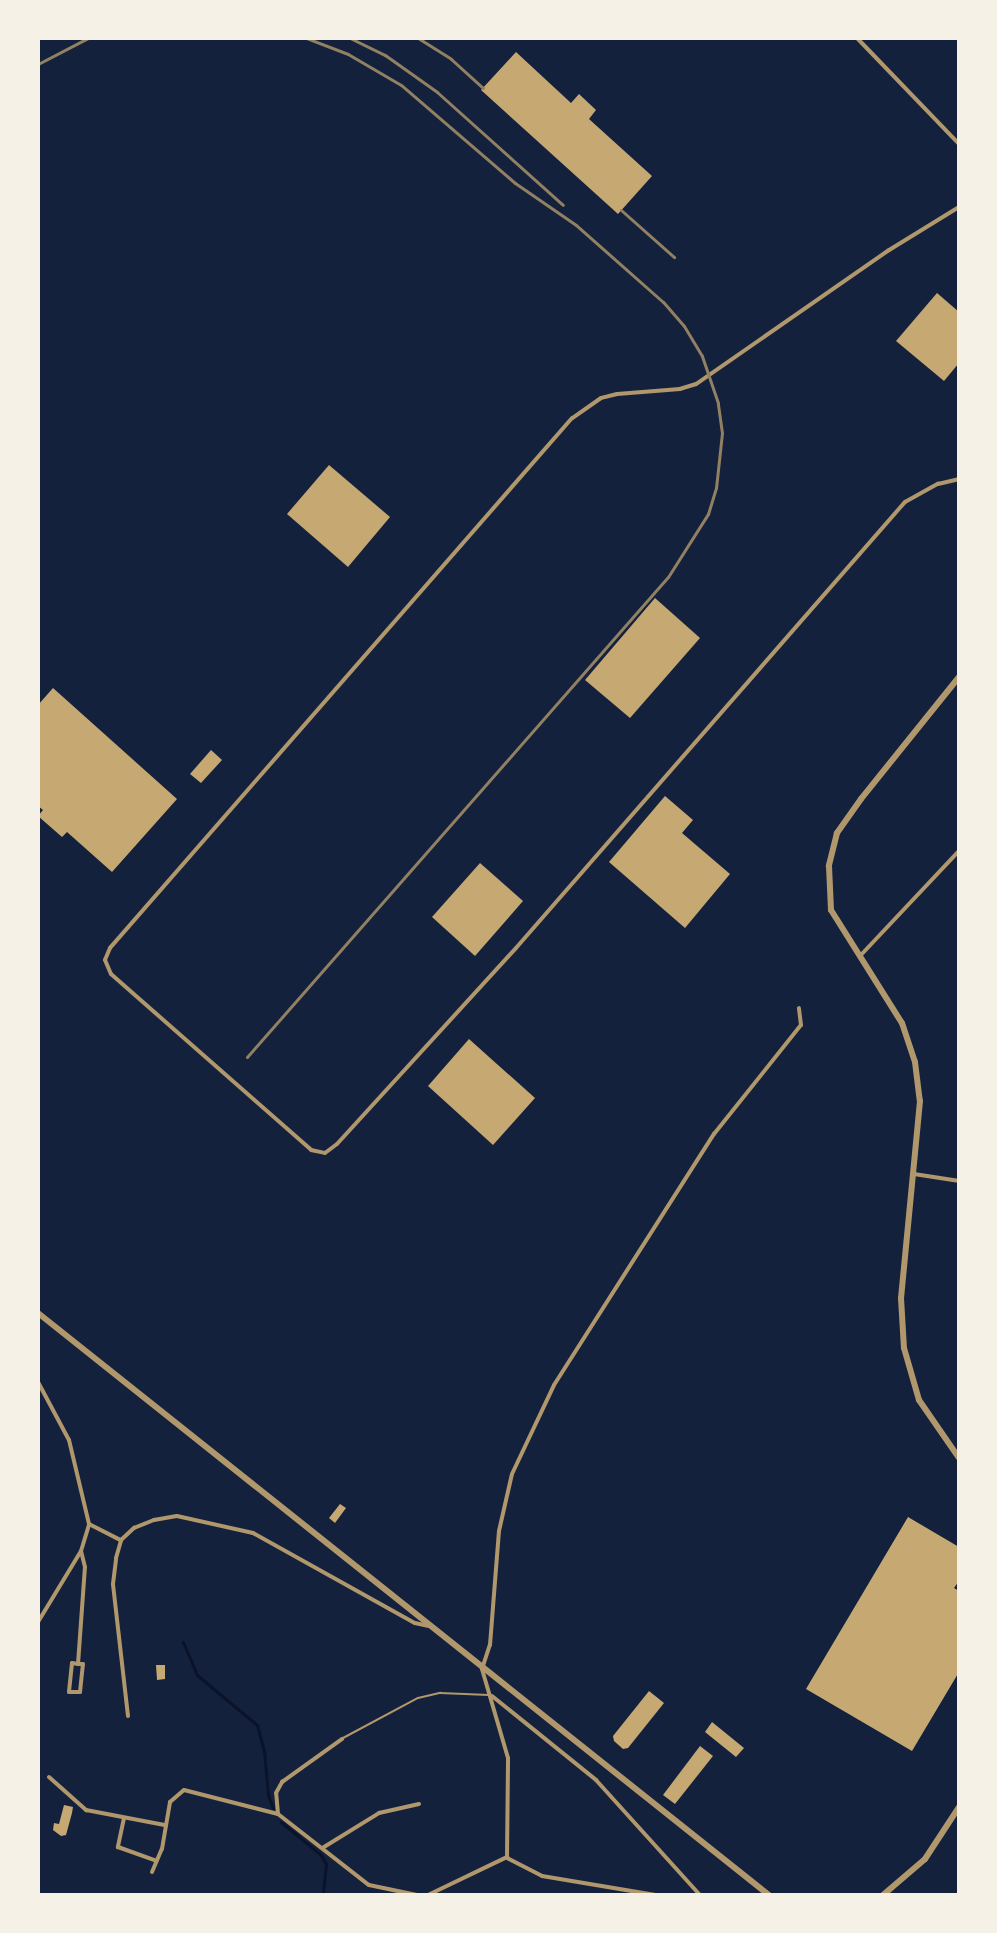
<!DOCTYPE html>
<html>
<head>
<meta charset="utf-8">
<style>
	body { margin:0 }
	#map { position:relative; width:997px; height:1933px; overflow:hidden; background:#14213d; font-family:Inter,sans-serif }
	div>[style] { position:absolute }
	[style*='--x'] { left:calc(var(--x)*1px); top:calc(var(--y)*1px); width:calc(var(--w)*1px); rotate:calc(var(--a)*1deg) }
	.stream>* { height:3px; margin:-1.5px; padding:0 1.5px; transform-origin:1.5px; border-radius:1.5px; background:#0b132b }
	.building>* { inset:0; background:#c6a872 }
	.service>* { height:2px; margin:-1px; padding:0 1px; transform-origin:1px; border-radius:1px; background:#b1986c }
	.minor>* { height:4px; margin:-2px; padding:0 2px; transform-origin:2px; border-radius:2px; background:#b1986c }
	.tertiary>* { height:6px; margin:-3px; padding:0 3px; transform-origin:3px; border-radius:3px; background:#b1986c }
	.rail>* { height:3px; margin:-1.5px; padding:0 1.5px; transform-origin:1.5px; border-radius:1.5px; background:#918062 }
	span { translate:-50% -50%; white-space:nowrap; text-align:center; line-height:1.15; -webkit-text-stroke:7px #f6f1e7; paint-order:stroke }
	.frame { position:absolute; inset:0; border:40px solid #f6f1e7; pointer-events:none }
</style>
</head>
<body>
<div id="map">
	<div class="stream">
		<i style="--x:183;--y:1642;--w:36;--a:67"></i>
		<i style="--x:197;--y:1675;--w:78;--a:39.8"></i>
		<i style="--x:257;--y:1725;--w:27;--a:75"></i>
		<i style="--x:264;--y:1751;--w:44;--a:84.8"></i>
		<i style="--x:268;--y:1795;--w:14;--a:69"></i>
		<i style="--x:281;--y:1822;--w:52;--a:39.5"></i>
		<i style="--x:321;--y:1855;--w:10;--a:61"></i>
		<i style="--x:326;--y:1864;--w:31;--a:96"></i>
	</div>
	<div class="building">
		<i style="clip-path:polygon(516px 52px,571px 103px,579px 94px,596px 110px,589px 119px,652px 176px,618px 214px,481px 90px)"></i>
		<i style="clip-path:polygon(937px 293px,959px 312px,959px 363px,944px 381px,896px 341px)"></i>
		<i style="clip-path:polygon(329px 465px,390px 517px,348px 567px,287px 514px)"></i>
		<i style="clip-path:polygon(655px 598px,700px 638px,630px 718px,585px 680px)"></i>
		<i style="clip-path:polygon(53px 688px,177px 799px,112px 872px,67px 832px,62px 837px,38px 816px,43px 810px,38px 806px,38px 705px)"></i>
		<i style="clip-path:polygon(211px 750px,222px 760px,201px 783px,190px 774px)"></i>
		<i style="clip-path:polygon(665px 796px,693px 820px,682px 833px,730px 874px,685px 928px,609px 862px)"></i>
		<i style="clip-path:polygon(480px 863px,523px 901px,475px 956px,432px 917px)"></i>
		<i style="clip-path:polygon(469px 1039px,535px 1098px,493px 1145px,428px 1086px)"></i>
		<i style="clip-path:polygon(340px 1504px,346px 1508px,335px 1523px,329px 1518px)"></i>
		<i style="clip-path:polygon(908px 1517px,959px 1547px,959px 1581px,954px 1588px,959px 1591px,959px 1672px,912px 1751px,806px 1689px)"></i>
		<i style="clip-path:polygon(156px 1665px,165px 1665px,165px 1679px,157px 1680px)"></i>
		<i style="clip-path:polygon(649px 1691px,664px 1703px,628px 1748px,623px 1749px,614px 1741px,613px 1736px)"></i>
		<i style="clip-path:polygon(712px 1722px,744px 1748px,736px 1757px,705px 1732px)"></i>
		<i style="clip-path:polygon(700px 1746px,713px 1756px,675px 1804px,663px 1795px)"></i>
		<i style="clip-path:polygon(64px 1805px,73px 1807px,72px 1813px,66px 1835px,61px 1836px,53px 1830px,54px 1823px,59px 1824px)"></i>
	</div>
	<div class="service">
		<i style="--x:343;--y:1738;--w:85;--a:-28.1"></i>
		<i style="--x:418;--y:1698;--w:23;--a:-13"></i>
		<i style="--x:440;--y:1693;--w:49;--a:2.3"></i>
	</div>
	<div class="minor">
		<i style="--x:857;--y:38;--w:147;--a:46.1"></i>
		<i style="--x:959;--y:207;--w:82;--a:148.4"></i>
		<i style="--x:889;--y:250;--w:235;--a:145.2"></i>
		<i style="--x:696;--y:384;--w:17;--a:163"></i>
		<i style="--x:680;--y:389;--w:63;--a:175.5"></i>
		<i style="--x:617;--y:394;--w:16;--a:166"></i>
		<i style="--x:601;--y:398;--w:35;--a:145"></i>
		<i style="--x:572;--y:418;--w:703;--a:131.08"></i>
		<i style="--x:110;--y:948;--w:13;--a:113"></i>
		<i style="--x:105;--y:960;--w:15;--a:67"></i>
		<i style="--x:111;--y:974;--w:266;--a:41.3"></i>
		<i style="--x:311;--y:1150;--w:14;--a:12"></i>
		<i style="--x:325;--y:1153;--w:15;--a:-37"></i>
		<i style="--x:337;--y:1144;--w:265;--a:-47.6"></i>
		<i style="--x:516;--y:948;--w:592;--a:-48.91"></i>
		<i style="--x:905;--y:502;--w:38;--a:-29"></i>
		<i style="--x:938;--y:484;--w:22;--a:-13"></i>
		<i style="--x:860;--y:956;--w:144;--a:-46.7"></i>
		<i style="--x:914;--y:1174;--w:46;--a:8.8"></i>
		<i style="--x:38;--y:1382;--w:66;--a:61.9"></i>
		<i style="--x:69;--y:1440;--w:86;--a:76.6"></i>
		<i style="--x:89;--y:1524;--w:36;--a:27"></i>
		<i style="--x:38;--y:1622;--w:83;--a:-58.8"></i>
		<i style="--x:81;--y:1551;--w:28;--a:-73"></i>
		<i style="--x:78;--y:1664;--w:6;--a:-171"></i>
		<i style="--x:72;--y:1663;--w:29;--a:96"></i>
		<i style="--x:69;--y:1692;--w:11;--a:0"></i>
		<i style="--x:80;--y:1692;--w:28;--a:-84"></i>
		<i style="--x:83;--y:1664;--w:5;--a:180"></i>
		<i style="--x:78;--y:1664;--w:97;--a:-85.9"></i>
		<i style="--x:85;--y:1567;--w:16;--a:-104"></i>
		<i style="--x:492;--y:1696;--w:134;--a:38.9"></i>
		<i style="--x:596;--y:1780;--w:155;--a:47.9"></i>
		<i style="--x:128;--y:1716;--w:133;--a:-96.5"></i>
		<i style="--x:113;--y:1584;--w:26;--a:-83"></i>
		<i style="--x:116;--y:1558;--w:19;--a:-74"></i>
		<i style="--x:121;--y:1540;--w:18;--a:-43"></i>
		<i style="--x:134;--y:1528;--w:22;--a:-22"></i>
		<i style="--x:154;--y:1520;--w:23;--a:-10"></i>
		<i style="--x:177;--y:1516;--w:78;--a:12.6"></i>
		<i style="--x:253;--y:1533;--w:185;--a:29.1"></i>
		<i style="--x:415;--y:1623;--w:13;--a:13"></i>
		<i style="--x:49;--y:1777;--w:50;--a:41.7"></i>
		<i style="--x:86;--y:1810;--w:80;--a:10.8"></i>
		<i style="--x:278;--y:1814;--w:21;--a:-95"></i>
		<i style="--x:276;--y:1793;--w:13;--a:-61"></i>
		<i style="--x:282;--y:1782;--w:74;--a:-35.6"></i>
		<i style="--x:124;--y:1818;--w:30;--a:102"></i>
		<i style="--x:118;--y:1847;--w:41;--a:19.7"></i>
		<i style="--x:324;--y:1847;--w:65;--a:-31.7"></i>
		<i style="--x:379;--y:1813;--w:41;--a:-12.7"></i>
		<i style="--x:507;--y:1857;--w:99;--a:-89.4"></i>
		<i style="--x:508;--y:1758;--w:93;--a:-106.3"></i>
		<i style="--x:482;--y:1669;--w:25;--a:-72"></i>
		<i style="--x:490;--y:1645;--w:114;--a:-85.5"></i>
		<i style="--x:499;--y:1531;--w:58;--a:-77.2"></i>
		<i style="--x:512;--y:1474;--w:98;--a:-64.7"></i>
		<i style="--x:554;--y:1385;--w:298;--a:-57.5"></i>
		<i style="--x:714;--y:1134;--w:139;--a:-51.4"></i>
		<i style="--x:801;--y:1025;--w:17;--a:-97"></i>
		<i style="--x:507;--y:1858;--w:39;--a:27"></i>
		<i style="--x:542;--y:1876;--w:115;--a:9.5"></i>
		<i style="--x:152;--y:1872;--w:25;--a:-67"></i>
		<i style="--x:162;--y:1849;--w:48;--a:-80.3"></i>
		<i style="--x:170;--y:1802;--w:18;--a:-41"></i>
		<i style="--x:184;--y:1790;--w:97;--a:14.3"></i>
		<i style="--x:278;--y:1814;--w:115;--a:38"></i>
		<i style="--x:369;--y:1885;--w:49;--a:11.8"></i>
		<i style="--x:428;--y:1895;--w:88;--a:-25.7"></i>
	</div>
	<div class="tertiary">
		<i style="--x:959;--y:677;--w:156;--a:128.8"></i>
		<i style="--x:861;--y:799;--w:42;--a:125.2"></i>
		<i style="--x:837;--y:833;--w:34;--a:104"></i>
		<i style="--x:829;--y:866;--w:44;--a:87.4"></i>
		<i style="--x:831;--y:910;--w:133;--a:57.9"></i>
		<i style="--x:902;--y:1023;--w:41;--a:71.6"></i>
		<i style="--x:915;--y:1062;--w:39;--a:83"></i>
		<i style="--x:920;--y:1101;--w:198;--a:95.5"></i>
		<i style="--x:901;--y:1298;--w:50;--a:86.6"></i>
		<i style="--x:904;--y:1348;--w:54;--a:73.9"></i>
		<i style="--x:919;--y:1400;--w:70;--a:55.4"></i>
		<i style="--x:38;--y:1313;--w:934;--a:38.53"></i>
		<i style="--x:883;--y:1895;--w:55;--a:-40.6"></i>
		<i style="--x:925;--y:1859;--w:62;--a:-56.8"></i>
	</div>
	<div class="rail">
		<i style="--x:350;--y:38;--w:39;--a:26"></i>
		<i style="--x:385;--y:55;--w:64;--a:35.4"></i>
		<i style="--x:437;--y:92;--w:169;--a:41.9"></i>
		<i style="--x:418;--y:38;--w:39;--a:32"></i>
		<i style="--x:451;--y:59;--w:43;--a:42.2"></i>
		<i style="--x:38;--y:64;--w:56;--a:-27.5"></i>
		<i style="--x:621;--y:210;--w:71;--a:41.6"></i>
		<i style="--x:247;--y:1057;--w:638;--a:-48.75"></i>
		<i style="--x:668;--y:577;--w:75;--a:-57.6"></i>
		<i style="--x:708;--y:514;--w:27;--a:-73"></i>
		<i style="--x:716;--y:488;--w:55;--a:-83.8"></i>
		<i style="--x:722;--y:433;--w:30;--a:-98"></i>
		<i style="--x:718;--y:403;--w:50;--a:-108.8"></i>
		<i style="--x:702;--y:356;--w:35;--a:-121"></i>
		<i style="--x:684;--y:326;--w:32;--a:-131"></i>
		<i style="--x:663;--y:302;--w:116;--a:-138.5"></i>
		<i style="--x:576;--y:225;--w:74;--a:-145.5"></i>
		<i style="--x:515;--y:183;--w:150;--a:-139.3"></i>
		<i style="--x:401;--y:85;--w:61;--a:-149.7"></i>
		<i style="--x:348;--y:54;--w:45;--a:-159.1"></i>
	</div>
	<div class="frame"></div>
</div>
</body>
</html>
